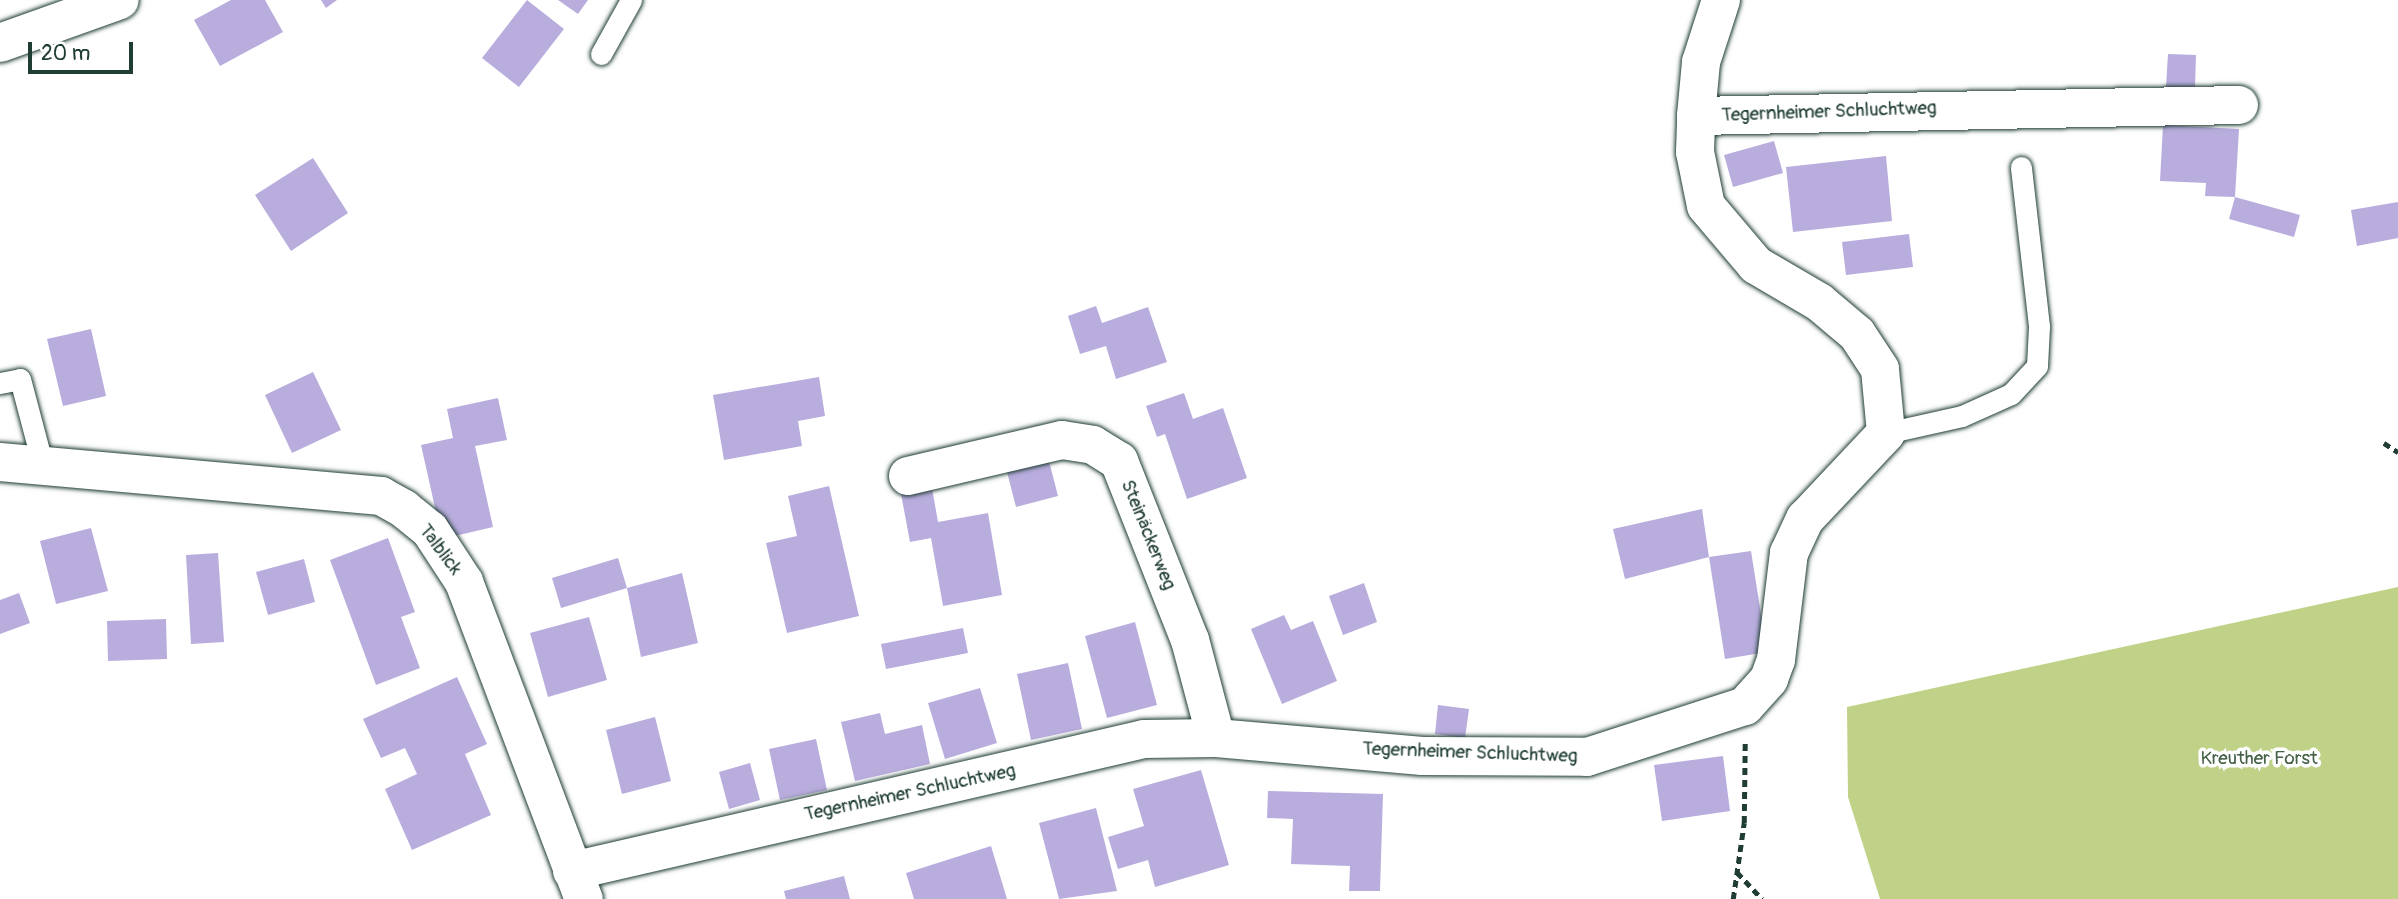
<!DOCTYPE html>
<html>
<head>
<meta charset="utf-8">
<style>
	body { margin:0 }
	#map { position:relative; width:2398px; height:899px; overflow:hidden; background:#fff; font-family:Pangolin,sans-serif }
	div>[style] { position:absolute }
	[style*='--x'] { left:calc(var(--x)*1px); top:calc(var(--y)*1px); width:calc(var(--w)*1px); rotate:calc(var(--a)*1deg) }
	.green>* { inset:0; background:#bfd287 }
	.building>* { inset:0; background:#b9adde }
	.path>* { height:4.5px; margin-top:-2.25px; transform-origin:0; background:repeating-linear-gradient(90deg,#1f3d34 0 7px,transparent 0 12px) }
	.roads { filter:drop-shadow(0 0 2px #1f3d34) drop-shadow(0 0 2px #1f3d34) }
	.service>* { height:21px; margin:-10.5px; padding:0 10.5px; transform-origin:10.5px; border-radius:10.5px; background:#fff }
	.minor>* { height:38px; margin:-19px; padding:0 19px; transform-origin:19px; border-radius:19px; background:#fff }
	span { translate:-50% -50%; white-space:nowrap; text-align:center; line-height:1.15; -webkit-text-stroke:7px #fff; paint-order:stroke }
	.street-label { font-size:19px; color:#1f3d34 }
	.park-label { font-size:19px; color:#476249 }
	.scale { position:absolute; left:28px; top:42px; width:105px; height:32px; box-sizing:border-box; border:4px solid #1f3d34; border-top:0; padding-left:9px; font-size:21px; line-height:24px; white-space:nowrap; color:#1f3d34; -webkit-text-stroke:5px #fff; paint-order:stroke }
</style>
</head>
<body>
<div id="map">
	<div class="green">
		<i style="clip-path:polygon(2398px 587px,2398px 899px,1880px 899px,1848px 797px,1847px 707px)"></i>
	</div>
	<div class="building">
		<i style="clip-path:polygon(231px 0,265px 0,283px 32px,220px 66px,194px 20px)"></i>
		<i style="clip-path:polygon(321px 0,337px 0,326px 8px)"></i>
		<i style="clip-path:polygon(527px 0,564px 29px,519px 87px,482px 58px)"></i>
		<i style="clip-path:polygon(558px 0,588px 0,578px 14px)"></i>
		<i style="clip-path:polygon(2168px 54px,2196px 55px,2195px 88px,2166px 87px)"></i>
		<i style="clip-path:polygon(2163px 125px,2239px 129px,2235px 197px,2300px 215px,2294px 237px,2229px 219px,2235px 197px,2205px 196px,2206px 183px,2160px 181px)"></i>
		<i style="clip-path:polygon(1774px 141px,1783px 173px,1733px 187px,1724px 155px)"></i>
		<i style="clip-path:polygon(1886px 156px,1892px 221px,1793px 232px,1786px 167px)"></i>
		<i style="clip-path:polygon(313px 158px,348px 213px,291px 251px,255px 195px)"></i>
		<i style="clip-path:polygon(2398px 202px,2398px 238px,2357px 246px,2351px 210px)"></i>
		<i style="clip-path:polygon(1909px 234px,1913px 267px,1846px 275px,1842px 242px)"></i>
		<i style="clip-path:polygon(1096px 306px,1102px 323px,1148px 307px,1167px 362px,1116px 379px,1106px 346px,1080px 354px,1068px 316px)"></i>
		<i style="clip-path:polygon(91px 329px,106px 396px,63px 406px,47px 339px)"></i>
		<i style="clip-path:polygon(313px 372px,341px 430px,292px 453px,265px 395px)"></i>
		<i style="clip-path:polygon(819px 377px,825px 416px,798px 421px,802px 446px,724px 460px,713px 395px)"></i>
		<i style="clip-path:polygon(1184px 393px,1193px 419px,1223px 408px,1247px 478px,1187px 499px,1165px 434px,1157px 437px,1146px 406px)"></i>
		<i style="clip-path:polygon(498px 398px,507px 440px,475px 446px,493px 527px,442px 539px,421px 445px,453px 438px,447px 409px)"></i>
		<i style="clip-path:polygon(1049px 461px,1058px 496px,1016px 507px,1007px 472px)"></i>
		<i style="clip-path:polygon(829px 486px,859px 616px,787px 633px,766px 543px,797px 536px,788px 496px)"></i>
		<i style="clip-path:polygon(932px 488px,938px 522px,988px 513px,1002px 595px,943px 606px,931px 538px,910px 542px,901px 494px)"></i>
		<i style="clip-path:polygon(1702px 509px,1709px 557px,1625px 579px,1613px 529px)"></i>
		<i style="clip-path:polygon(91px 528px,108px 591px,56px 604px,40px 541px)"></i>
		<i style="clip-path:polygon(388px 538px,415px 612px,401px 617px,420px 668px,376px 685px,330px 560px)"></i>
		<i style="clip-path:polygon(1751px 551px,1767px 652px,1725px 659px,1709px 557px)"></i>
		<i style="clip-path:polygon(218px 553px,224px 642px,191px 644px,186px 555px)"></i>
		<i style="clip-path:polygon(618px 558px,627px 588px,682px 573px,698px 643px,641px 657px,627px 588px,561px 608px,552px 578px)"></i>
		<i style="clip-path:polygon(304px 559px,315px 602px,268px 615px,256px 572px)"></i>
		<i style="clip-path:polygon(1364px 583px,1377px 622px,1343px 635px,1329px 596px)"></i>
		<i style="clip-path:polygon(19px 593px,30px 623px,0 634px,0 600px)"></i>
		<i style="clip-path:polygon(1284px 615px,1291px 630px,1313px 621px,1337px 681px,1282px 704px,1251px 629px)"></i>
		<i style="clip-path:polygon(589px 617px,607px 680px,548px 697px,530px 633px)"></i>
		<i style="clip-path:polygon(166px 619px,167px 659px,108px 661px,107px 621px)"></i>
		<i style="clip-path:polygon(1135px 622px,1157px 705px,1107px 718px,1085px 636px)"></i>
		<i style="clip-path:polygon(963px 628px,968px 653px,886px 669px,881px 644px)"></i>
		<i style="clip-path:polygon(1068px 663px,1082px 729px,1031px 740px,1017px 674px)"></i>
		<i style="clip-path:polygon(457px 677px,487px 744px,465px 754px,491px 815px,412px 850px,385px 789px,417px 774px,405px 748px,381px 758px,363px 719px)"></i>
		<i style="clip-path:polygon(980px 688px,997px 743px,945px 759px,928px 703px)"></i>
		<i style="clip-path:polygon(1438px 705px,1469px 709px,1465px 738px,1435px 734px)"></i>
		<i style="clip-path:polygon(880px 713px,885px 734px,922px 725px,930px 764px,855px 781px,841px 722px)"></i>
		<i style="clip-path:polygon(655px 717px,671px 781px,622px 794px,606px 730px)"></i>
		<i style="clip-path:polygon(816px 739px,827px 790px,780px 800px,769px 749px)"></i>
		<i style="clip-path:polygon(1723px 756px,1730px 811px,1662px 821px,1654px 765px)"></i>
		<i style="clip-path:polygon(750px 763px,760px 800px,729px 809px,719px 772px)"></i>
		<i style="clip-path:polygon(1201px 770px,1229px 865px,1155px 887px,1148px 860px,1118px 869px,1108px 837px,1144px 826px,1133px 789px)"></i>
		<i style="clip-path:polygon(1268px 791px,1383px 794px,1380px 891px,1349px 891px,1350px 866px,1291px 864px,1293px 819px,1267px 818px)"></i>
		<i style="clip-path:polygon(1096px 808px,1117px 891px,1059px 899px,1039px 823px)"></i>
		<i style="clip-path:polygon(991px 846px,1007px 899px,914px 899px,906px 873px)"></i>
		<i style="clip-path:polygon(844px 876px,850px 899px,786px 899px,784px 891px)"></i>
	</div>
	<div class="path">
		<i style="--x:2384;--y:443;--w:17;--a:33"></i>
		<i style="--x:1737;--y:872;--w:37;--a:47"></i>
		<i style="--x:1733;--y:899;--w:77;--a:-81.8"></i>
		<i style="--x:1744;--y:823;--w:80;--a:-89.3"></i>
	</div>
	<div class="roads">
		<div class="service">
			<i style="--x:601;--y:54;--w:62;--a:-60.9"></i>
			<i style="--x:0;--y:383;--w:20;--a:-11"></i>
			<i style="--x:20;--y:379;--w:90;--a:75.2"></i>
			<i style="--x:1886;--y:433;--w:78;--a:-12.6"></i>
			<i style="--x:1962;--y:416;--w:54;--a:-24.2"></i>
			<i style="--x:2011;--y:394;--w:38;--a:-47"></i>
			<i style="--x:2037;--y:366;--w:40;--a:-87.1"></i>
			<i style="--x:2039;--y:326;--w:160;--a:-96.5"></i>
		</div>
		<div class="minor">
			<i style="--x:0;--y:43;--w:127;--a:-19.7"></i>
			<i style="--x:1696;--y:116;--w:543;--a:-1.16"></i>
			<i style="--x:0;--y:462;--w:383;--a:5.1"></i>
			<i style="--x:381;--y:496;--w:26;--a:29"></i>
			<i style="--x:404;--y:509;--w:33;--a:39"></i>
			<i style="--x:430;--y:530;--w:62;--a:56.8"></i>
			<i style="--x:464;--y:582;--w:339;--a:69.3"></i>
			<i style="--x:908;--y:476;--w:158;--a:-13.2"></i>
			<i style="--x:1062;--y:440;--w:31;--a:9"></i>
			<i style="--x:1093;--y:445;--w:31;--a:32"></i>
			<i style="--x:1119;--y:461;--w:193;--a:68.4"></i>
			<i style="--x:1190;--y:640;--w:101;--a:75.1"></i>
			<i style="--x:572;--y:871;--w:587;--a:-12.99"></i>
			<i style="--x:1144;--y:739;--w:72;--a:-0.8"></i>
			<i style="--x:1216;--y:738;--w:207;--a:5"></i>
			<i style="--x:1422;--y:756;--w:165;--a:0.3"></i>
			<i style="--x:1587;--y:757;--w:166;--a:-17.9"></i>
			<i style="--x:1745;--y:706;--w:36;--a:-48"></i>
			<i style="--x:1769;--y:679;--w:20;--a:-70"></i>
			<i style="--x:1776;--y:660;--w:108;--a:-83.1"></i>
			<i style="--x:1789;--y:553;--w:38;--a:-65"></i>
			<i style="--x:1805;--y:519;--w:118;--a:-46.7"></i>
			<i style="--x:1886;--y:433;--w:64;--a:-95.4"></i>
			<i style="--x:1880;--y:369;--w:42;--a:-123.3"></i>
			<i style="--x:1857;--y:334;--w:50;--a:-139.9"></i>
			<i style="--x:1819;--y:302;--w:73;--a:-149.6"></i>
			<i style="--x:1756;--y:265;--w:77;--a:-130.3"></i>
			<i style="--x:1706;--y:206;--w:55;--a:-101.5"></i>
			<i style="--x:1695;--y:152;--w:36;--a:-88"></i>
			<i style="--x:1696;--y:116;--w:54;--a:-84.7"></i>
			<i style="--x:1701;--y:62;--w:65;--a:-72.1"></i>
		</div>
	</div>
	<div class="street-label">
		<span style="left:1829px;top:112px;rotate:-2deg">Tegernheimer Schluchtweg</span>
		<span style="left:1148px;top:535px;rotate:68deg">Steinäckerweg</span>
		<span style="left:440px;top:550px;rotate:53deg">Talblick</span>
		<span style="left:1470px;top:753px;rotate:2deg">Tegernheimer Schluchtweg</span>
		<span style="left:910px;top:793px;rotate:-12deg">Tegernheimer Schluchtweg</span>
	</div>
	<div class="park-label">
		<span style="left:2259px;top:759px">Kreuther Forst</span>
	</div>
	<div class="scale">20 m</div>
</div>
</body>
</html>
